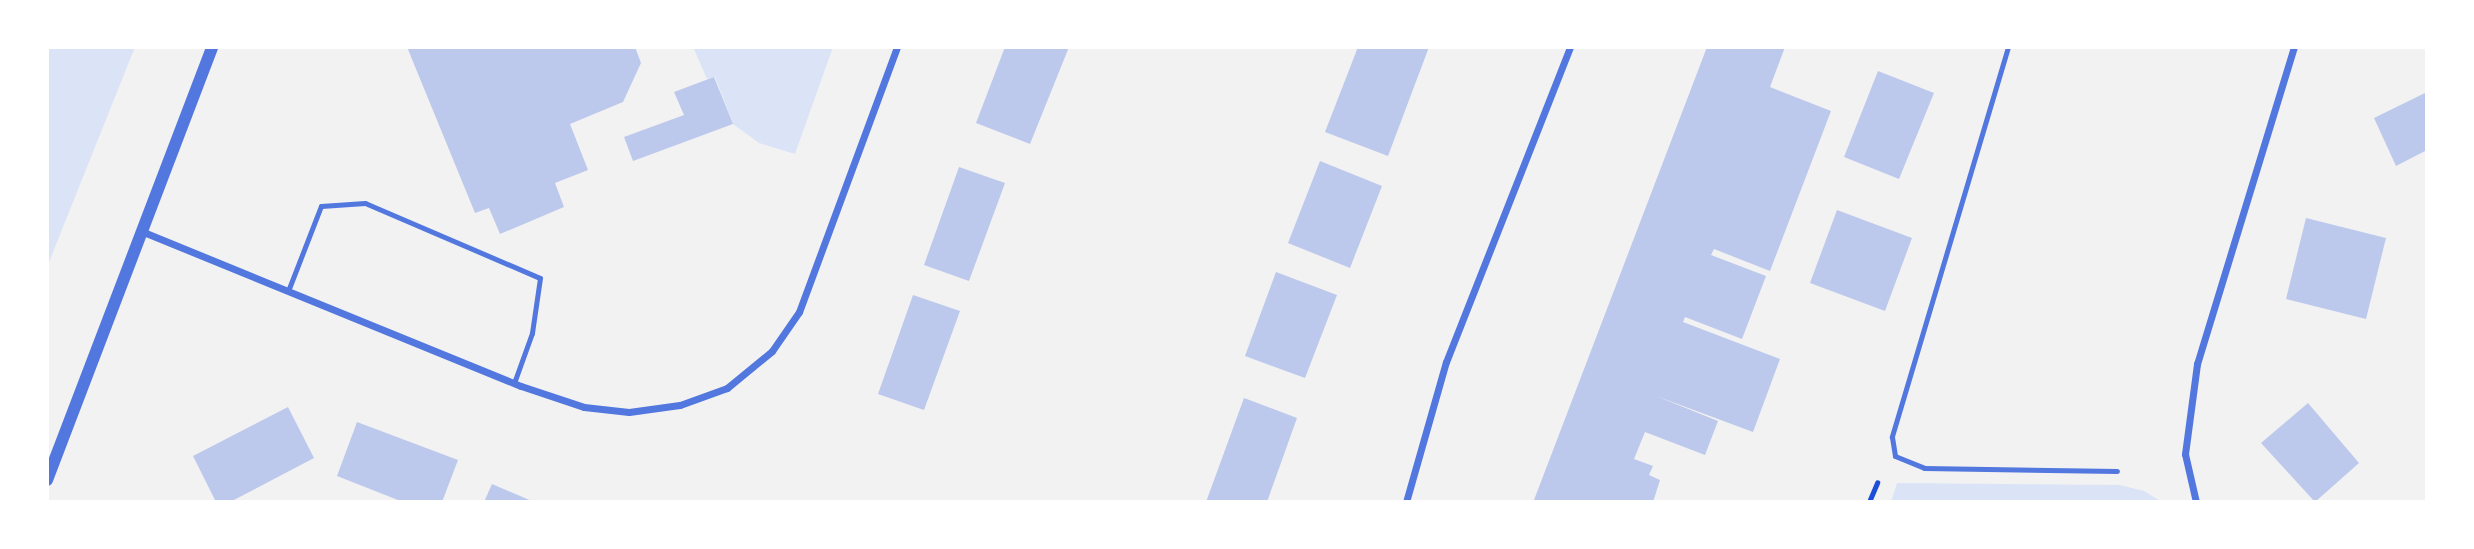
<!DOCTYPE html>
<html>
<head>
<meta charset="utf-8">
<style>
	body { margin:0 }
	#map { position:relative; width:2474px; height:549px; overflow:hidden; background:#f2f2f2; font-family:"Titillium Web",sans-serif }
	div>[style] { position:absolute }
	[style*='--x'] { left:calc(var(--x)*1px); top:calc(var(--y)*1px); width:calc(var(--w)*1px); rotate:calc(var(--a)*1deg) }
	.green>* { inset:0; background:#dbe4f7 }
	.building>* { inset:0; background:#bdc9ec }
	.path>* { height:4.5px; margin:-2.25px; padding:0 2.25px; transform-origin:2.25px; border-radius:2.25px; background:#1d4ed8 }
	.service>* { height:5px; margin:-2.5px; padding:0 2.5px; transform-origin:2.5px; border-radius:2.5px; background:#5277de }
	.minor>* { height:7px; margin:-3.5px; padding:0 3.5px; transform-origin:3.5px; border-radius:3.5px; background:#5277de }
	.tertiary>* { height:12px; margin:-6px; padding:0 6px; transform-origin:6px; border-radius:6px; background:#5277de }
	span { translate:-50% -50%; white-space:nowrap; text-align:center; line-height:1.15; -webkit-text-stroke:5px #fff; paint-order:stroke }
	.frame { position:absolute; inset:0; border:49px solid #fff; pointer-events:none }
</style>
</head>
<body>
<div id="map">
	<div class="green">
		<i style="clip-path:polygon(47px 47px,135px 47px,47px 267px)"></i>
		<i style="clip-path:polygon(693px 47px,833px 47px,795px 154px,759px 143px,733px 124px,715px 77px,707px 79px)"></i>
		<i style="clip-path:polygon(1897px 483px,2120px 485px,2144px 491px,2162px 502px,1891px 502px)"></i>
	</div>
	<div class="building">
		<i style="clip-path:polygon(407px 47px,635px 47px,641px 63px,623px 102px,570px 124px,588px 170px,555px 183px,564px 207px,500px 234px,489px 208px,475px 213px)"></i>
		<i style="clip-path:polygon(1005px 47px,1069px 47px,1030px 144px,976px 123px)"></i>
		<i style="clip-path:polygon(1358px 47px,1429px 47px,1388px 156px,1325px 132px)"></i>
		<i style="clip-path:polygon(1707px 47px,1785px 47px,1770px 87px,1831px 111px,1770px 271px,1714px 249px,1711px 255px,1766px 276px,1742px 339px,1685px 317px,1683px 322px,1780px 359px,1753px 432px,1656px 396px,1718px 421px,1705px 455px,1645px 432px,1634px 459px,1653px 466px,1649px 475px,1660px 480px,1653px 502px,1538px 502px,1534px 500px)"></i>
		<i style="clip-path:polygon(1878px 71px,1934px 93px,1899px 179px,1844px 157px)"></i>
		<i style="clip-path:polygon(714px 77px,733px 124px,633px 161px,624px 137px,684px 115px,674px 92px)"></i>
		<i style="clip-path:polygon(2427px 92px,2427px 150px,2396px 166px,2374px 118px)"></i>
		<i style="clip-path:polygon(1320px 161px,1382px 186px,1350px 268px,1288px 243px)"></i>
		<i style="clip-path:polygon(959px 167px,1005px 183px,969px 281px,924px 265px)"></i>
		<i style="clip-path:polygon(1837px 210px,1912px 238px,1885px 311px,1810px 283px)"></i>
		<i style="clip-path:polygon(2306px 218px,2386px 238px,2366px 319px,2286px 299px)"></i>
		<i style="clip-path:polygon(1276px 272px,1337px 295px,1305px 378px,1245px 356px)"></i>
		<i style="clip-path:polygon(913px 295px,960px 311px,924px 410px,878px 394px)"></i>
		<i style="clip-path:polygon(1244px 398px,1297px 418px,1267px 502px,1206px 502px)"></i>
		<i style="clip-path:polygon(2308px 403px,2359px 463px,2315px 502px,2261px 443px)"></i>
		<i style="clip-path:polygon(288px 407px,314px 458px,230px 502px,216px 502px,193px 456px)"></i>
		<i style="clip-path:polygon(357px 422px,458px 460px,442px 502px,403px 502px,337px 476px)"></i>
		<i style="clip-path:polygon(492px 484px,534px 502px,484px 502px)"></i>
	</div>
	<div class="path">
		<i style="--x:1869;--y:502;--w:21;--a:-67"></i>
	</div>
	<div class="service">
		<i style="--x:2008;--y:47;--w:407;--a:106.6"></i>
		<i style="--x:1892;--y:437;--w:19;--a:81"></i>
		<i style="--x:1895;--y:456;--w:31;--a:22"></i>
		<i style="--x:1924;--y:468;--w:193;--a:0.9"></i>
		<i style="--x:288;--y:291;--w:91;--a:-68.8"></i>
		<i style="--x:321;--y:206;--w:44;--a:-3.9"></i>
		<i style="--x:365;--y:203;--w:190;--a:23.2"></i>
		<i style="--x:540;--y:278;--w:56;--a:98.3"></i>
		<i style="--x:532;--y:333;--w:53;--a:109.8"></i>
	</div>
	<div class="minor">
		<i style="--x:141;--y:231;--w:410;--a:22.2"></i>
		<i style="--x:521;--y:386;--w:66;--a:18.4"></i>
		<i style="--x:584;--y:407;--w:45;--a:6.3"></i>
		<i style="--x:629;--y:412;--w:51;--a:-7.8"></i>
		<i style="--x:680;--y:405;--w:50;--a:-19.9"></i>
		<i style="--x:727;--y:388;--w:58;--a:-39.4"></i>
		<i style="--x:772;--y:351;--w:47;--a:-55.3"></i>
		<i style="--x:799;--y:312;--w:283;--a:-69.7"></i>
		<i style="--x:1406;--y:502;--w:146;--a:-74.1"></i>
		<i style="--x:1446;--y:362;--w:339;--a:-68.5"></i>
		<i style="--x:2196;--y:502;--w:49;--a:-102.9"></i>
		<i style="--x:2185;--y:454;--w:91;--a:-82.4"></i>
		<i style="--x:2197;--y:364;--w:332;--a:-73"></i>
	</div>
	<div class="tertiary">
		<i style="--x:47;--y:480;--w:463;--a:-69.1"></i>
	</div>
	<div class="frame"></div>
</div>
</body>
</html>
